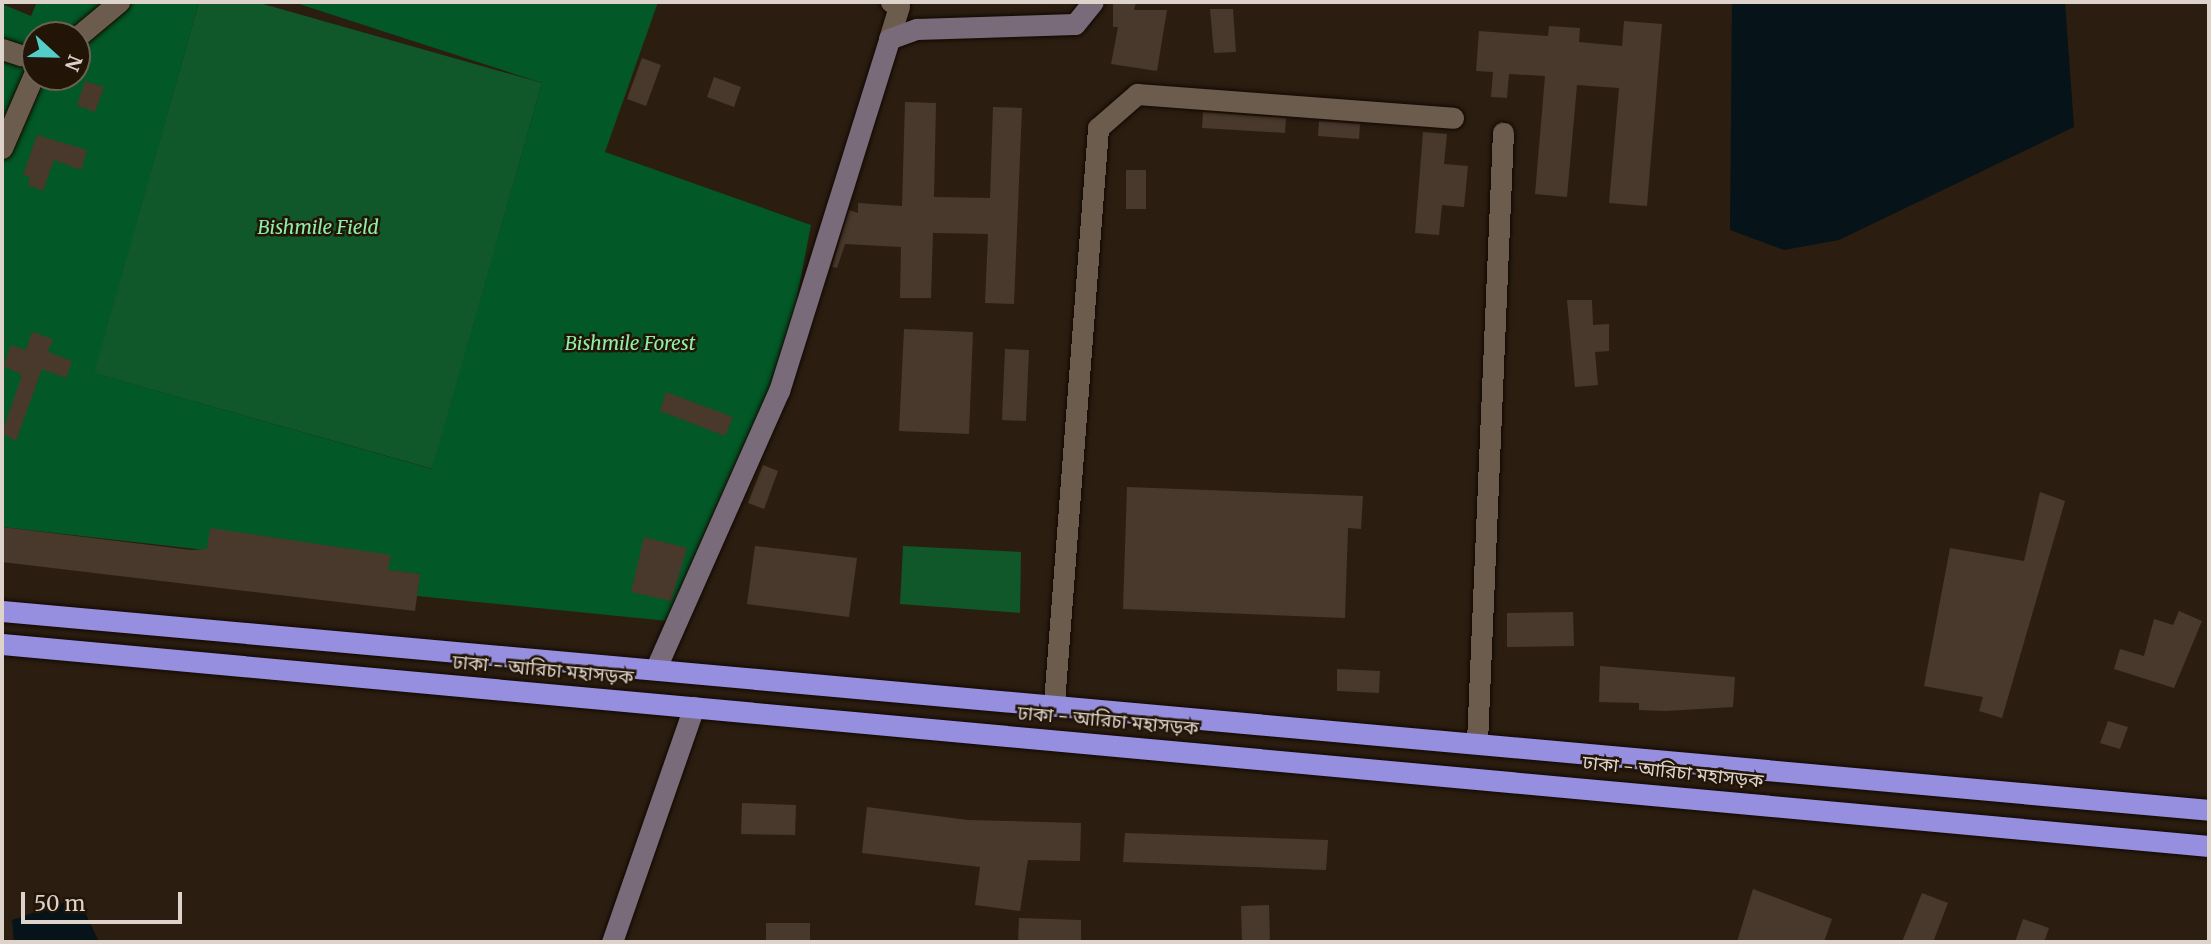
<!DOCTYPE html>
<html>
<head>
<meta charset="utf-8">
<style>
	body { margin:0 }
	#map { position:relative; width:2211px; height:944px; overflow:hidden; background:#2b1e11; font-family:Merriweather,"Noto Sans Bengali",serif }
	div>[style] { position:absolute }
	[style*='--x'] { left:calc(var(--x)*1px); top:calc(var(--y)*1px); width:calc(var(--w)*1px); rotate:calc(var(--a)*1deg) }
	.green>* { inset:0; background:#105729 }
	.forest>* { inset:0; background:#025826 }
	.water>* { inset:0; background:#061318 }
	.building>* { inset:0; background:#48392c }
	.roads { filter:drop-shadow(0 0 2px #130801) drop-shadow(0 0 2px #130801) }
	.street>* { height:21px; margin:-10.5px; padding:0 10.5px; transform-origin:10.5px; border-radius:10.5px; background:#6c5c4e }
	.secondary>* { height:21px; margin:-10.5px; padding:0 10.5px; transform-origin:10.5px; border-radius:10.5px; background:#796b7a }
	.highway>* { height:21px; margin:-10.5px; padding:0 10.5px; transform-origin:10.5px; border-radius:10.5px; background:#968fdf }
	span { translate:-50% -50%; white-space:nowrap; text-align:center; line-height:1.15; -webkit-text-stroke:5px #221508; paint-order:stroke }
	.park-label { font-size:19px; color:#8ef0a6; font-style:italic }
	.street-label { font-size:19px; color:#ddd3cb }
	.frame { position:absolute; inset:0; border:4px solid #ddd3cb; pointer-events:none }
	.north { position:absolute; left:21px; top:21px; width:70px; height:70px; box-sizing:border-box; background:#221508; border:2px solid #6d6156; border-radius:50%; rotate:112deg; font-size:19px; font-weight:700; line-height:28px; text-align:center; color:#ddd3cb }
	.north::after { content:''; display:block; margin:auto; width:24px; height:32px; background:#54cdc8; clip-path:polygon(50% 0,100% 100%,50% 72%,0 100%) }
	.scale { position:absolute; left:21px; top:892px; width:161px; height:32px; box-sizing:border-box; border:4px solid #ddd3cb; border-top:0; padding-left:9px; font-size:21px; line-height:24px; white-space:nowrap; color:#ddd3cb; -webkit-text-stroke:5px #221508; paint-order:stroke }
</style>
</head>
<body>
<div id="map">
	<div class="green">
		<i style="clip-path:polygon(199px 2px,256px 2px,542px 83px,433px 469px,93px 373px)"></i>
		<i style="clip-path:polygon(903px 546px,1021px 552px,1020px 613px,900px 604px)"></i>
	</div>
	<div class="forest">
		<i style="clip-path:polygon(evenodd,37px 2px,199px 2px,94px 373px,432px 469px,542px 83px,293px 2px,658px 2px,605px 152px,811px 225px,779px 391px,678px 622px,417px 596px,419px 574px,2px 527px,2px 4px,31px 16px,37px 2px,35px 35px,77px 35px,77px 77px,35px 77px,35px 35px)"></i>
	</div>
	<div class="water">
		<i style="clip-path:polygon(1732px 2px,2065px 2px,2074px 127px,1839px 240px,1784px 250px,1730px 230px)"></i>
		<i style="clip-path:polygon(65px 902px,85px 912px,99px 942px,14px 942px,12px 920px)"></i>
	</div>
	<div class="building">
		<i style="clip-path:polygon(1113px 2px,1136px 2px,1134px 10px,1167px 10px,1157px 71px,1111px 64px,1118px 27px,1113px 27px)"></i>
		<i style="clip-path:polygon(1210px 9px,1233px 9px,1236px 52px,1214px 53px)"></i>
		<i style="clip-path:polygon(1624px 21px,1662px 24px,1647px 206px,1609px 203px,1619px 88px,1577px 85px,1567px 197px,1535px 194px,1545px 76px,1509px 74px,1507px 98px,1491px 97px,1493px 72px,1476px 71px,1479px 31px,1548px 36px,1549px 26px,1580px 28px,1579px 42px,1622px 46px)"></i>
		<i style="clip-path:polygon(642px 58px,661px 65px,646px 106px,627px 99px)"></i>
		<i style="clip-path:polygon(714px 77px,741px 87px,734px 107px,707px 97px)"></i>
		<i style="clip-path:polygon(85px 81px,104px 87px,95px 112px,77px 105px)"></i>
		<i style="clip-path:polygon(905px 102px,936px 103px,934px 197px,990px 198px,993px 107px,1022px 108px,1014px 304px,985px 303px,988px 234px,933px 233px,931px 298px,900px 298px,901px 247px,845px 244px,837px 268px,832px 267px,849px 210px,858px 213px,858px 203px,902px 206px)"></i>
		<i style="clip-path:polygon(1203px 112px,1286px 118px,1285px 133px,1202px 128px)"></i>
		<i style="clip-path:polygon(1319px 121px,1360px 124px,1359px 139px,1318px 136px)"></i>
		<i style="clip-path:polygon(1423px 132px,1447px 134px,1444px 164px,1468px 166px,1464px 207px,1442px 205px,1439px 235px,1415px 233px)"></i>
		<i style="clip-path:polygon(37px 135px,87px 150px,81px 170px,54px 160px,43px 191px,28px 185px,30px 177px,23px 175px)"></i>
		<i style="clip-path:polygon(1126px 170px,1146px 170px,1146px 209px,1126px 209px)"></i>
		<i style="clip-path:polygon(1567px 300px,1592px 300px,1593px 325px,1609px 324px,1609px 351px,1595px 352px,1598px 385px,1575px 387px)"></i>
		<i style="clip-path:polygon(904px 329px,973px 332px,969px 434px,899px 431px)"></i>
		<i style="clip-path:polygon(32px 332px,53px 339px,48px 352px,72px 361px,66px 378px,42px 369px,16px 441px,2px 433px,22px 375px,4px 366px,11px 345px,26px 350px)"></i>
		<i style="clip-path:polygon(1005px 349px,1029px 350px,1026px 421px,1002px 420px)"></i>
		<i style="clip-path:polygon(666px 392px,733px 417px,725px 436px,660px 411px)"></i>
		<i style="clip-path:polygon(763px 465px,778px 471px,764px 509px,748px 503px)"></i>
		<i style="clip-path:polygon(1127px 487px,1363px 496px,1361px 529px,1348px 528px,1345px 618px,1123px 609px)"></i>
		<i style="clip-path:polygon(2040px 492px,2065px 501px,2002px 718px,1979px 711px,1983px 697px,1924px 686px,1950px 548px,2024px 561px)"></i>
		<i style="clip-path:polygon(2px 527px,191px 550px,207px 549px,210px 528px,391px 555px,388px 570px,420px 574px,415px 611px,2px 562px)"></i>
		<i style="clip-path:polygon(644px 537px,687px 548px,671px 601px,631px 592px)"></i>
		<i style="clip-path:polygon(755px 546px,857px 558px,849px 617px,747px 604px)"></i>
		<i style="clip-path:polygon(2179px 611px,2202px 621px,2174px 688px,2114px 669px,2120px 649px,2144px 656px,2154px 619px,2173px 625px)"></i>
		<i style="clip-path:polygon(1573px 612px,1574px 646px,1507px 647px,1507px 613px)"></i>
		<i style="clip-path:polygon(1600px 666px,1735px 677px,1733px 707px,1665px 711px,1639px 710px,1639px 703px,1599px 702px)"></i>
		<i style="clip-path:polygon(1337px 669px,1380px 671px,1379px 693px,1337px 691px)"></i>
		<i style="clip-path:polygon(2108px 721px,2128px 727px,2120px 749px,2100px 743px)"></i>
		<i style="clip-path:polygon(742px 803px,796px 805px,795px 835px,741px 834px)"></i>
		<i style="clip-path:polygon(867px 807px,968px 820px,1081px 823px,1080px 861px,1028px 860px,1020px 911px,975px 905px,980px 867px,862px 853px)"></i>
		<i style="clip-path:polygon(1125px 833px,1328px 840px,1326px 870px,1123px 862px)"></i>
		<i style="clip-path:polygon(1753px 889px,1832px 919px,1824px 942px,1737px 942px)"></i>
		<i style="clip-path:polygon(1922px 893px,1948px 903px,1933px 942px,1902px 942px)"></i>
		<i style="clip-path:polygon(1269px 905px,1270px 942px,1242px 942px,1241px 906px)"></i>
		<i style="clip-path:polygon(1019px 918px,1081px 920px,1081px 942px,1018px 942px)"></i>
		<i style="clip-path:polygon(2023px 919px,2049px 928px,2044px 942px,2015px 942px)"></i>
		<i style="clip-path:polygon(766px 923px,810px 923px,810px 942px,766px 942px)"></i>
	</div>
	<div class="roads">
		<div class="street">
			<i style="--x:77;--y:37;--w:55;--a:-39.8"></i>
			<i style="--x:889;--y:39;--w:34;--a:-73"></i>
			<i style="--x:899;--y:6;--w:9;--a:-153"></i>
			<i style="--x:2;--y:49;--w:20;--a:18"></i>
			<i style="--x:2;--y:148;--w:83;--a:-66.5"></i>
			<i style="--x:1054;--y:703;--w:577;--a:-85.62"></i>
			<i style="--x:1098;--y:128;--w:52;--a:-41.1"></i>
			<i style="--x:1137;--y:94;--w:317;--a:4.3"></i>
			<i style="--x:1477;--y:742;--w:610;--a:-87.56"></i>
		</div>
		<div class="secondary">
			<i style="--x:656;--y:668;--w:303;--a:-66.1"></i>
			<i style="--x:779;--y:391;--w:369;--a:-72.6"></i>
			<i style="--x:889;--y:39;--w:30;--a:-20"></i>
			<i style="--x:917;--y:29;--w:158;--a:-1.8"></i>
			<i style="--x:1075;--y:24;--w:28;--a:-51"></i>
			<i style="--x:612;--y:942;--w:249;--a:-70.8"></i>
		</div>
		<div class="highway">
			<i style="--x:2;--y:611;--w:2216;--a:5.15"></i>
			<i style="--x:2;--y:644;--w:2216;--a:5.23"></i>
		</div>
	</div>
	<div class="park-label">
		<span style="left:318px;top:228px">Bishmile Field</span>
		<span style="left:630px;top:344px">Bishmile Forest</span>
	</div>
	<div class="street-label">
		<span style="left:543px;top:670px;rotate:5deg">ঢাকা - আরিচা মহাসড়ক</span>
		<span style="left:1108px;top:721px;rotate:5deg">ঢাকা - আরিচা মহাসড়ক</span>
		<span style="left:1673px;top:772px;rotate:6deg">ঢাকা - আরিচা মহাসড়ক</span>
	</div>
	<div class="frame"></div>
	<div class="north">N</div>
	<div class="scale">50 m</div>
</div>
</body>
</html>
